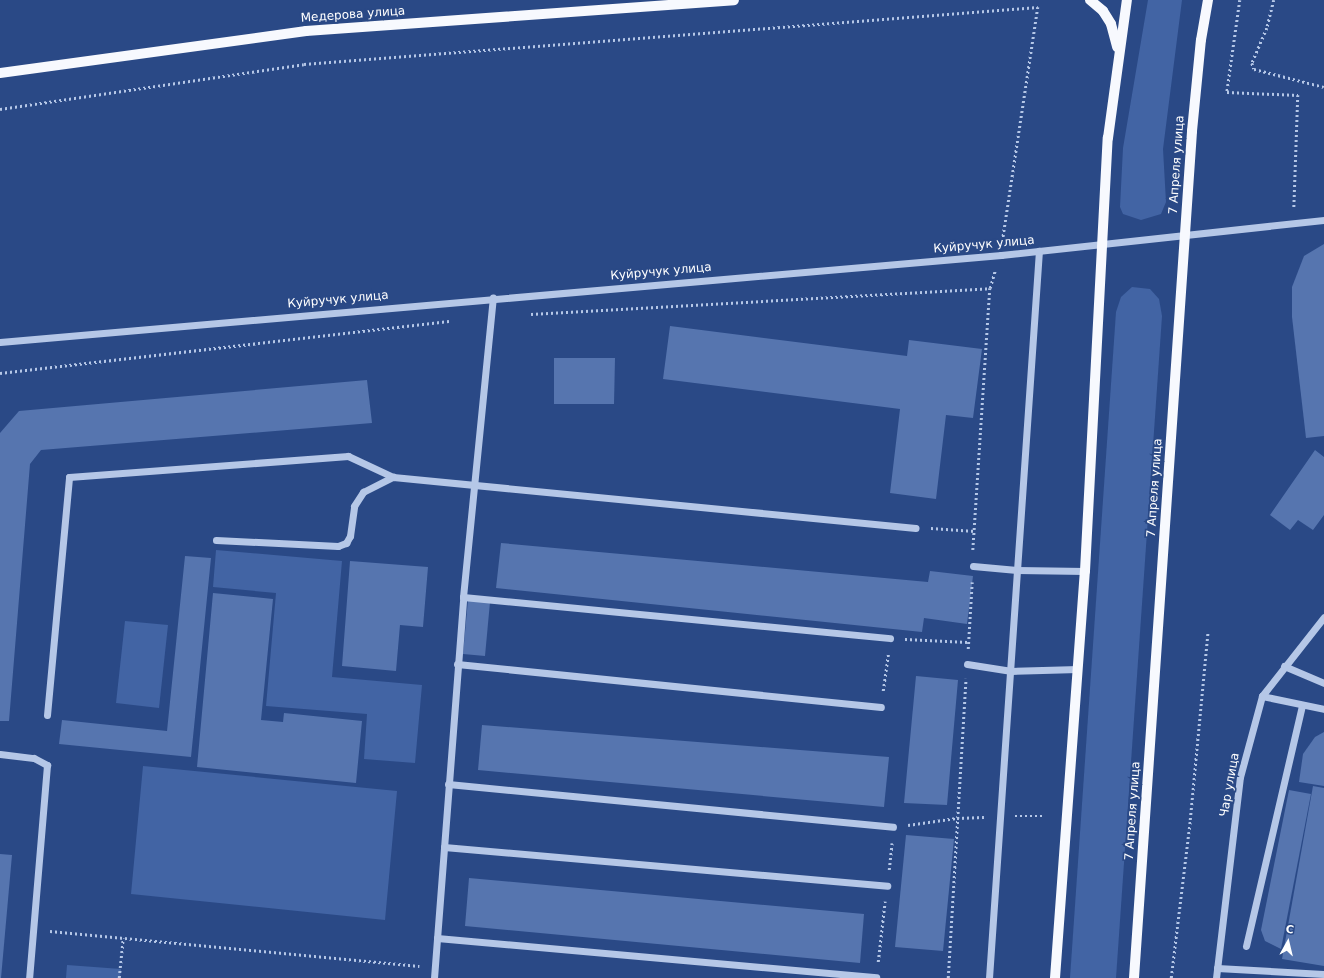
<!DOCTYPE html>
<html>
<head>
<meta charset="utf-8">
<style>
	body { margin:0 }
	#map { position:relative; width:1324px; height:978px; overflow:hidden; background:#2a4986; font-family:"DejaVu Sans",sans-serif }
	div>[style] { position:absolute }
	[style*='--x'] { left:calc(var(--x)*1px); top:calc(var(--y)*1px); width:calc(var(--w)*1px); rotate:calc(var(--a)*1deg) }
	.green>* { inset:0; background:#4264a4 }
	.building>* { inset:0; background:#5675af }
	.path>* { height:2.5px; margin-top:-1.25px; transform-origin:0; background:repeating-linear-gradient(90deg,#b5c7e7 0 2px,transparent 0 5px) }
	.minor>* { height:7px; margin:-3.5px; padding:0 3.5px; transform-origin:3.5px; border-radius:3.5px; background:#b5c7e7 }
	.major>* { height:10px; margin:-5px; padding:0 5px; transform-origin:5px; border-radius:5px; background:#f7f9fe }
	span { translate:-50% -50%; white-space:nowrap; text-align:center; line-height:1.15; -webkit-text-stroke:3.5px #2a4986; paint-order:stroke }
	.street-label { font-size:12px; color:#fff }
	.north { position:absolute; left:1268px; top:922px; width:40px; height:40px; -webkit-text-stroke:3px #2a4986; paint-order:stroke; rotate:8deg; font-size:11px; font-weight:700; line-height:16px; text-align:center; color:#fff }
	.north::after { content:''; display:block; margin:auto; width:14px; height:18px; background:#fff; clip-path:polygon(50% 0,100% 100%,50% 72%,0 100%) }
</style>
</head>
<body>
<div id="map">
	<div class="green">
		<i style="clip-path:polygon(1148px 0,1182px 0,1163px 149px,1166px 202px,1161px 214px,1141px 220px,1123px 214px,1120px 207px,1123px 148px)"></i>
		<i style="clip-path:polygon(1132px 287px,1150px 289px,1159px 299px,1162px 316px,1116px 978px,1070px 978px,1116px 312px,1121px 297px)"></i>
		<i style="clip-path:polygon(216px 550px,342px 561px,332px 677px,422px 685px,415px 763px,364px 759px,367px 714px,266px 706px,276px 593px,213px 587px)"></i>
		<i style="clip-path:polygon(125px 621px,168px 625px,159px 708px,116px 703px)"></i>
		<i style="clip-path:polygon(143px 766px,397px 791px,385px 920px,131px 894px)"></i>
		<i style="clip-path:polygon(67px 965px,121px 969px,120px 978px,66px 978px)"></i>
	</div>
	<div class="building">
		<i style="clip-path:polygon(1324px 244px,1324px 436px,1306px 438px,1292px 317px,1292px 287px,1304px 256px)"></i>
		<i style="clip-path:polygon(670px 326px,907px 356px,909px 340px,982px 349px,973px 418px,946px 415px,936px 499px,890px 493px,900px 409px,663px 379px)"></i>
		<i style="clip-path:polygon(554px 358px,615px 358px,614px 404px,554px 404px)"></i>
		<i style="clip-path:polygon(367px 380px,372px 423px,41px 450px,30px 464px,9px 721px,0 721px,0 433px,19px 411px)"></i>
		<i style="clip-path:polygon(1315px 450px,1324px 457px,1324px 515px,1313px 530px,1298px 520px,1290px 530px,1270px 515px)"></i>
		<i style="clip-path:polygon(501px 543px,928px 582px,930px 571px,973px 576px,967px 624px,924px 618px,922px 632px,496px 588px)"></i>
		<i style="clip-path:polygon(185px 556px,211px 558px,191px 757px,59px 744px,62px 720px,167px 731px)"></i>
		<i style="clip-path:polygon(350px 561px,428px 567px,423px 627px,400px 625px,396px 671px,342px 666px)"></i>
		<i style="clip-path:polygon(213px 593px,273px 599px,261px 720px,283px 722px,284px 713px,362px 721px,356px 783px,197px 767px)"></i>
		<i style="clip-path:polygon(468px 600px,490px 602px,485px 656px,463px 654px)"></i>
		<i style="clip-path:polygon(916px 676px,958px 680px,947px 805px,904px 803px)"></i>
		<i style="clip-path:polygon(482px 725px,889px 757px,884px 807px,478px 770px)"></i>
		<i style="clip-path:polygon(1324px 732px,1324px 786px,1299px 782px,1303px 754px,1315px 737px)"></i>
		<i style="clip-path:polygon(1313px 786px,1324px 788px,1324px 966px,1282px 959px)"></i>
		<i style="clip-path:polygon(1289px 790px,1311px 794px,1281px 949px,1265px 941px,1261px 930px)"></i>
		<i style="clip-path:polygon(906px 835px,954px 839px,943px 951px,895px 947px)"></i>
		<i style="clip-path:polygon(0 854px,12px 855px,1px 978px,0 978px)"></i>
		<i style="clip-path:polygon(469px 878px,864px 914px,860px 963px,465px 926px)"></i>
	</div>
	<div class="path">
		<i style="--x:1240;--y:0;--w:93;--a:98"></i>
		<i style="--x:1227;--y:92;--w:71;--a:2.4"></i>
		<i style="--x:1298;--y:95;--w:113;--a:92"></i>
		<i style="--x:1274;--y:0;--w:29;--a:104"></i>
		<i style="--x:1267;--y:28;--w:38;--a:113"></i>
		<i style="--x:1252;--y:63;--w:6;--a:72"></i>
		<i style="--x:1254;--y:69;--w:72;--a:14.4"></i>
		<i style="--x:0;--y:109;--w:307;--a:-8.4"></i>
		<i style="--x:304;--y:64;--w:736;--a:-4.44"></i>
		<i style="--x:1038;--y:7;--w:235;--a:98.6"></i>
		<i style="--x:990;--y:288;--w:18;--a:-74"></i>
		<i style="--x:531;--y:314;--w:460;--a:-3.2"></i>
		<i style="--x:990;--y:288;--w:264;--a:93.7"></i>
		<i style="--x:0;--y:373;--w:452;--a:-6.6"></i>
		<i style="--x:931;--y:528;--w:44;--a:3.9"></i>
		<i style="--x:905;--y:639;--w:63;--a:2.7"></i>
		<i style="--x:968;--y:649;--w:67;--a:-86.6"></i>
		<i style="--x:883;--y:691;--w:37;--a:-82"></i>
		<i style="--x:1015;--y:816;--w:28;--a:0"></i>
		<i style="--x:908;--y:825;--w:49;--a:-8.1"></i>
		<i style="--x:957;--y:818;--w:27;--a:-2"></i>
		<i style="--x:889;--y:870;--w:27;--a:-84"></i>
		<i style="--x:50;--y:931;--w:371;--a:5.4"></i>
		<i style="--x:878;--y:962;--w:61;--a:-83.5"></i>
		<i style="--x:119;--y:978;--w:40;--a:-84.3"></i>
		<i style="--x:948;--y:978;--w:300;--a:-86.6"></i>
		<i style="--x:1171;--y:978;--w:159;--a:-83.1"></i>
		<i style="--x:1190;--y:820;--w:190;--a:-84.6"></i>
	</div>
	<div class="minor">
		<i style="--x:0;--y:342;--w:1005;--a:-4.97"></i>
		<i style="--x:1001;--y:255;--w:325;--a:-6.2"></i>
		<i style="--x:216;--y:540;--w:122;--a:2.8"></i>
		<i style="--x:338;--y:546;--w:9;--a:-21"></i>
		<i style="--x:346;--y:543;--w:8;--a:-60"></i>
		<i style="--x:350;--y:536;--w:30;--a:-82"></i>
		<i style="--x:354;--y:506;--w:17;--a:-57"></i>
		<i style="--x:363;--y:492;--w:34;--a:-27"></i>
		<i style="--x:973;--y:566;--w:44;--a:5.2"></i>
		<i style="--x:1017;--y:570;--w:68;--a:0.8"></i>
		<i style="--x:463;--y:597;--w:429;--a:5.5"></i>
		<i style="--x:457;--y:664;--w:426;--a:5.8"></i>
		<i style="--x:967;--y:664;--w:45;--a:9"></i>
		<i style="--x:1011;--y:671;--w:67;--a:-1.7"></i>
		<i style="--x:1284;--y:666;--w:43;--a:23"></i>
		<i style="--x:1262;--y:696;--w:63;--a:11.8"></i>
		<i style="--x:47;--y:715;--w:239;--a:-84.7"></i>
		<i style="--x:69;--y:477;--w:280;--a:-4.3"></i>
		<i style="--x:348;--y:456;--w:50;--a:25"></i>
		<i style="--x:393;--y:477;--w:525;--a:5.57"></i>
		<i style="--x:0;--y:754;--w:34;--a:7"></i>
		<i style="--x:34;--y:758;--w:15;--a:28"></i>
		<i style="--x:47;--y:765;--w:214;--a:94.8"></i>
		<i style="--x:448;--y:784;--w:447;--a:5.5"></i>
		<i style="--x:444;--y:847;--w:445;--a:5"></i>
		<i style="--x:437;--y:938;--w:441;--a:5.1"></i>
		<i style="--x:1246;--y:946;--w:247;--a:-76.9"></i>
		<i style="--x:1217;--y:968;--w:107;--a:3.2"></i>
		<i style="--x:434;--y:978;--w:382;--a:-85.6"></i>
		<i style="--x:463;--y:597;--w:301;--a:-84.3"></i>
		<i style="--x:989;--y:978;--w:729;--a:-86.07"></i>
		<i style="--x:1216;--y:978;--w:202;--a:-83.2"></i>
		<i style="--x:1240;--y:777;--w:84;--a:-74.8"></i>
		<i style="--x:1262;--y:696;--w:100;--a:-51.9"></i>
	</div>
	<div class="major">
		<i style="--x:1090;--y:0;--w:17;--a:40"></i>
		<i style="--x:1103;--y:11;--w:15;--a:58"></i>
		<i style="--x:1111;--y:24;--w:24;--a:75"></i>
		<i style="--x:0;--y:73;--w:309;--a:-7.8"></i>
		<i style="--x:306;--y:31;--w:429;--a:-4.1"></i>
		<i style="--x:1055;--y:978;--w:408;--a:-85.8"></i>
		<i style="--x:1085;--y:571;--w:434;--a:-87"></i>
		<i style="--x:1108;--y:138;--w:139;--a:-82.2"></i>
		<i style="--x:1134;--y:978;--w:849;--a:-86.08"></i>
		<i style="--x:1192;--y:131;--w:91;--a:-84.4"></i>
		<i style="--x:1201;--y:40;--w:41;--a:-80.1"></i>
	</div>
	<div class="street-label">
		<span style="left:353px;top:15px;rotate:-4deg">Медерова улица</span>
		<span style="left:1177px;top:165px;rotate:-86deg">7 Апреля улица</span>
		<span style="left:984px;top:245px;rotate:-5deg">Куйручук улица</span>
		<span style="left:661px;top:272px;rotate:-5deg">Куйручук улица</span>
		<span style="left:338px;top:300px;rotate:-5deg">Куйручук улица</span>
		<span style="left:1155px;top:488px;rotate:-86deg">7 Апреля улица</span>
		<span style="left:1230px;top:785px;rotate:-80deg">Чар улица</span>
		<span style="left:1133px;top:811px;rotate:-86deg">7 Апреля улица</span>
	</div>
	<div class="north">С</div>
</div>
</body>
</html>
